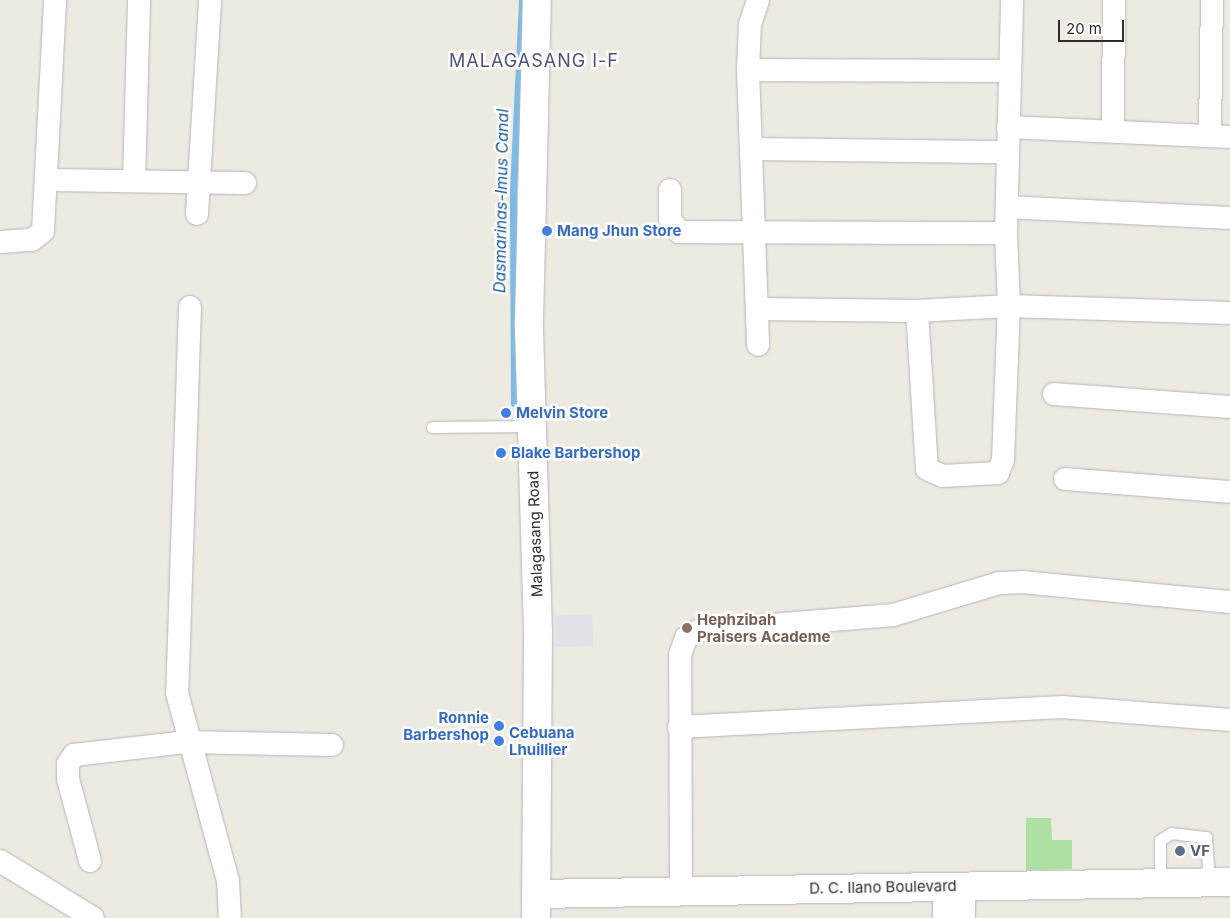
<!DOCTYPE html>
<html>
<head>
<meta charset="utf-8">
<style>
	body { margin:0 }
	#map { position:relative; width:1230px; height:918px; overflow:hidden; background:#edeae1; font-family:Inter,sans-serif }
	div>[style] { position:absolute }
	[style*='--x'] { left:calc(var(--x)*1px); top:calc(var(--y)*1px); width:calc(var(--w)*1px); rotate:calc(var(--a)*1deg) }
	.industrial>* { inset:0; background:#e3e1e7 }
	.green>* { inset:0; background:#aee0a2 }
	.stream>* { height:7px; margin:-3.5px; padding:0 3.5px; transform-origin:3.5px; border-radius:3.5px; background:#7cbbe7 }
	.roads { filter:drop-shadow(0 0 1px #b4b5bf) drop-shadow(0 0 1px #b4b5bf) }
	.service>* { height:11px; margin:-5.5px; padding:0 5.5px; transform-origin:5.5px; border-radius:5.5px; background:#fff }
	.minor>* { height:22px; margin:-11px; padding:0 11px; transform-origin:11px; border-radius:11px; background:#fff }
	.tertiary>* { height:28px; margin:-14px; padding:0 14px; transform-origin:14px; border-radius:14px; background:#fff }
	.secondary>* { height:28px; margin:-14px; padding:0 14px; transform-origin:14px; border-radius:14px; background:#fff }
	.dots>* { width:14px; height:14px; translate:-50% -50%; box-sizing:border-box; border:2px solid #fff; border-radius:50% }
	span { translate:-50% -50%; white-space:nowrap; text-align:center; line-height:1.15; -webkit-text-stroke:5px #fff; paint-order:stroke }
	.shop-label { font-size:15px; color:#366cbe; font-weight:700 }
	.left { translate:0 -50%; text-align:left }
	.right { translate:-100% -50%; text-align:right }
	.street-label { font-size:15px; color:#2d2d2d }
	.education-label { font-size:15px; color:#785e54; font-weight:700 }
	.service-label { font-size:15px; color:#4e5e75; font-weight:700 }
	.water-label { font-size:16px; color:#175997; font-style:italic }
	.quarter-label { font-size:18px; color:#50527b; letter-spacing:1px }
	.scale { position:absolute; left:1058px; top:20px; width:66px; height:22px; box-sizing:border-box; border:2px solid #2d2d2d; border-top:0; padding-left:6px; font-size:15px; line-height:18px; white-space:nowrap; color:#2d2d2d; -webkit-text-stroke:4px #fff; paint-order:stroke }
</style>
</head>
<body>
<div id="map">
	<div class="industrial">
		<i style="clip-path:polygon(592px 614px,593px 646px,556px 647px,555px 616px)"></i>
	</div>
	<div class="green">
		<i style="clip-path:polygon(1026px 818px,1051px 818px,1052px 840px,1072px 840px,1072px 869px,1026px 870px)"></i>
	</div>
	<div class="stream">
		<i style="--x:514;--y:403;--w:212;--a:-90.3"></i>
		<i style="--x:513;--y:191;--w:191;--a:-87.3"></i>
	</div>
	<div class="roads">
		<div class="service">
			<i style="--x:432;--y:427;--w:100;--a:-0.6"></i>
			<i style="--x:1160;--y:883;--w:43;--a:-90"></i>
			<i style="--x:1160;--y:840;--w:13;--a:-32"></i>
			<i style="--x:1171;--y:833;--w:35;--a:7"></i>
			<i style="--x:1206;--y:837;--w:46;--a:86.3"></i>
		</div>
		<div class="minor">
			<i style="--x:758;--y:0;--w:25;--a:108"></i>
			<i style="--x:750;--y:24;--w:46;--a:92.5"></i>
			<i style="--x:748;--y:70;--w:275;--a:87.9"></i>
			<i style="--x:748;--y:70;--w:262;--a:0.2"></i>
			<i style="--x:1008;--y:127;--w:222;--a:2.6"></i>
			<i style="--x:1113;--y:131;--w:131;--a:-89.6"></i>
			<i style="--x:1210;--y:136;--w:136;--a:-89.2"></i>
			<i style="--x:752;--y:149;--w:256;--a:0.7"></i>
			<i style="--x:48;--y:180;--w:197;--a:0.9"></i>
			<i style="--x:134;--y:181;--w:181;--a:-88.4"></i>
			<i style="--x:670;--y:190;--w:29;--a:90"></i>
			<i style="--x:670;--y:219;--w:16;--a:55"></i>
			<i style="--x:679;--y:232;--w:327;--a:0.2"></i>
			<i style="--x:1007;--y:207;--w:223;--a:2.8"></i>
			<i style="--x:197;--y:214;--w:214;--a:-86.5"></i>
			<i style="--x:0;--y:242;--w:32;--a:-4"></i>
			<i style="--x:32;--y:240;--w:14;--a:-39"></i>
			<i style="--x:43;--y:231;--w:231;--a:-87"></i>
			<i style="--x:190;--y:307;--w:386;--a:91.9"></i>
			<i style="--x:177;--y:693;--w:195;--a:74.8"></i>
			<i style="--x:228;--y:881;--w:37;--a:87"></i>
			<i style="--x:758;--y:309;--w:159;--a:0.7"></i>
			<i style="--x:917;--y:311;--w:92;--a:-3.1"></i>
			<i style="--x:1009;--y:306;--w:221;--a:1.8"></i>
			<i style="--x:917;--y:311;--w:158;--a:86.4"></i>
			<i style="--x:927;--y:469;--w:17;--a:24"></i>
			<i style="--x:943;--y:476;--w:55;--a:-3.1"></i>
			<i style="--x:998;--y:473;--w:14;--a:-69"></i>
			<i style="--x:1003;--y:460;--w:154;--a:-87.8"></i>
			<i style="--x:1009;--y:306;--w:73;--a:-92.4"></i>
			<i style="--x:1006;--y:233;--w:233;--a:-88.5"></i>
			<i style="--x:1054;--y:394;--w:176;--a:4.2"></i>
			<i style="--x:1065;--y:479;--w:166;--a:4.5"></i>
			<i style="--x:679;--y:727;--w:384;--a:-3"></i>
			<i style="--x:1062;--y:707;--w:169;--a:4.4"></i>
			<i style="--x:0;--y:861;--w:109;--a:31.5"></i>
			<i style="--x:90;--y:861;--w:85;--a:-105"></i>
			<i style="--x:68;--y:779;--w:15;--a:-90"></i>
			<i style="--x:68;--y:764;--w:11;--a:-56"></i>
			<i style="--x:74;--y:755;--w:114;--a:-6.6"></i>
			<i style="--x:187;--y:742;--w:145;--a:1.2"></i>
			<i style="--x:944;--y:885;--w:33;--a:90"></i>
			<i style="--x:964;--y:885;--w:33;--a:90"></i>
			<i style="--x:681;--y:890;--w:235;--a:-90.2"></i>
			<i style="--x:680;--y:655;--w:18;--a:-71"></i>
			<i style="--x:686;--y:638;--w:14;--a:-30"></i>
			<i style="--x:698;--y:631;--w:196;--a:-4.7"></i>
			<i style="--x:893;--y:615;--w:111;--a:-16.8"></i>
			<i style="--x:999;--y:583;--w:23;--a:-2"></i>
			<i style="--x:1022;--y:582;--w:209;--a:5.5"></i>
		</div>
		<div class="tertiary">
			<i style="--x:536;--y:894;--w:694;--a:-0.99"></i>
		</div>
		<div class="secondary">
			<i style="--x:536;--y:918;--w:286;--a:-89.6"></i>
			<i style="--x:538;--y:632;--w:311;--a:-91.7"></i>
			<i style="--x:529;--y:321;--w:321;--a:-88.6"></i>
		</div>
	</div>
	<div class="dots">
		<i style="left:547px;top:231px;background:#3f7fe0"></i>
		<i style="left:506px;top:413px;background:#3f7fe0"></i>
		<i style="left:501px;top:453px;background:#3f7fe0"></i>
		<i style="left:687px;top:628px;background:#8d6e63"></i>
		<i style="left:499px;top:726px;background:#3f7fe0"></i>
		<i style="left:499px;top:741px;background:#3f7fe0"></i>
		<i style="left:1180px;top:851px;background:#5c6f8a"></i>
	</div>
	<div class="shop-label">
		<span class="left" style="left:557px;top:231px">Mang Jhun Store</span>
		<span class="left" style="left:516px;top:413px">Melvin Store</span>
		<span class="left" style="left:511px;top:453px">Blake Barbershop</span>
		<span class="right" style="left:489px;top:726px">Ronnie<br>Barbershop</span>
		<span class="left" style="left:509px;top:741px">Cebuana<br>Lhuillier</span>
	</div>
	<div class="street-label">
		<span style="left:535px;top:534px;rotate:-92deg">Malagasang Road</span>
		<span style="left:883px;top:887px;rotate:-1deg">D. C. Ilano Boulevard</span>
	</div>
	<div class="education-label">
		<span class="left" style="left:697px;top:628px">Hephzibah<br>Praisers Academe</span>
	</div>
	<div class="service-label">
		<span class="left" style="left:1190px;top:851px">VF</span>
	</div>
	<div class="water-label">
		<span style="left:501px;top:201px;rotate:-89deg">Dasmarinas-Imus Canal</span>
	</div>
	<div class="quarter-label">
		<span style="left:534px;top:61px">MALAGASANG I-F</span>
	</div>
	<div class="scale">20 m</div>
</div>
</body>
</html>
